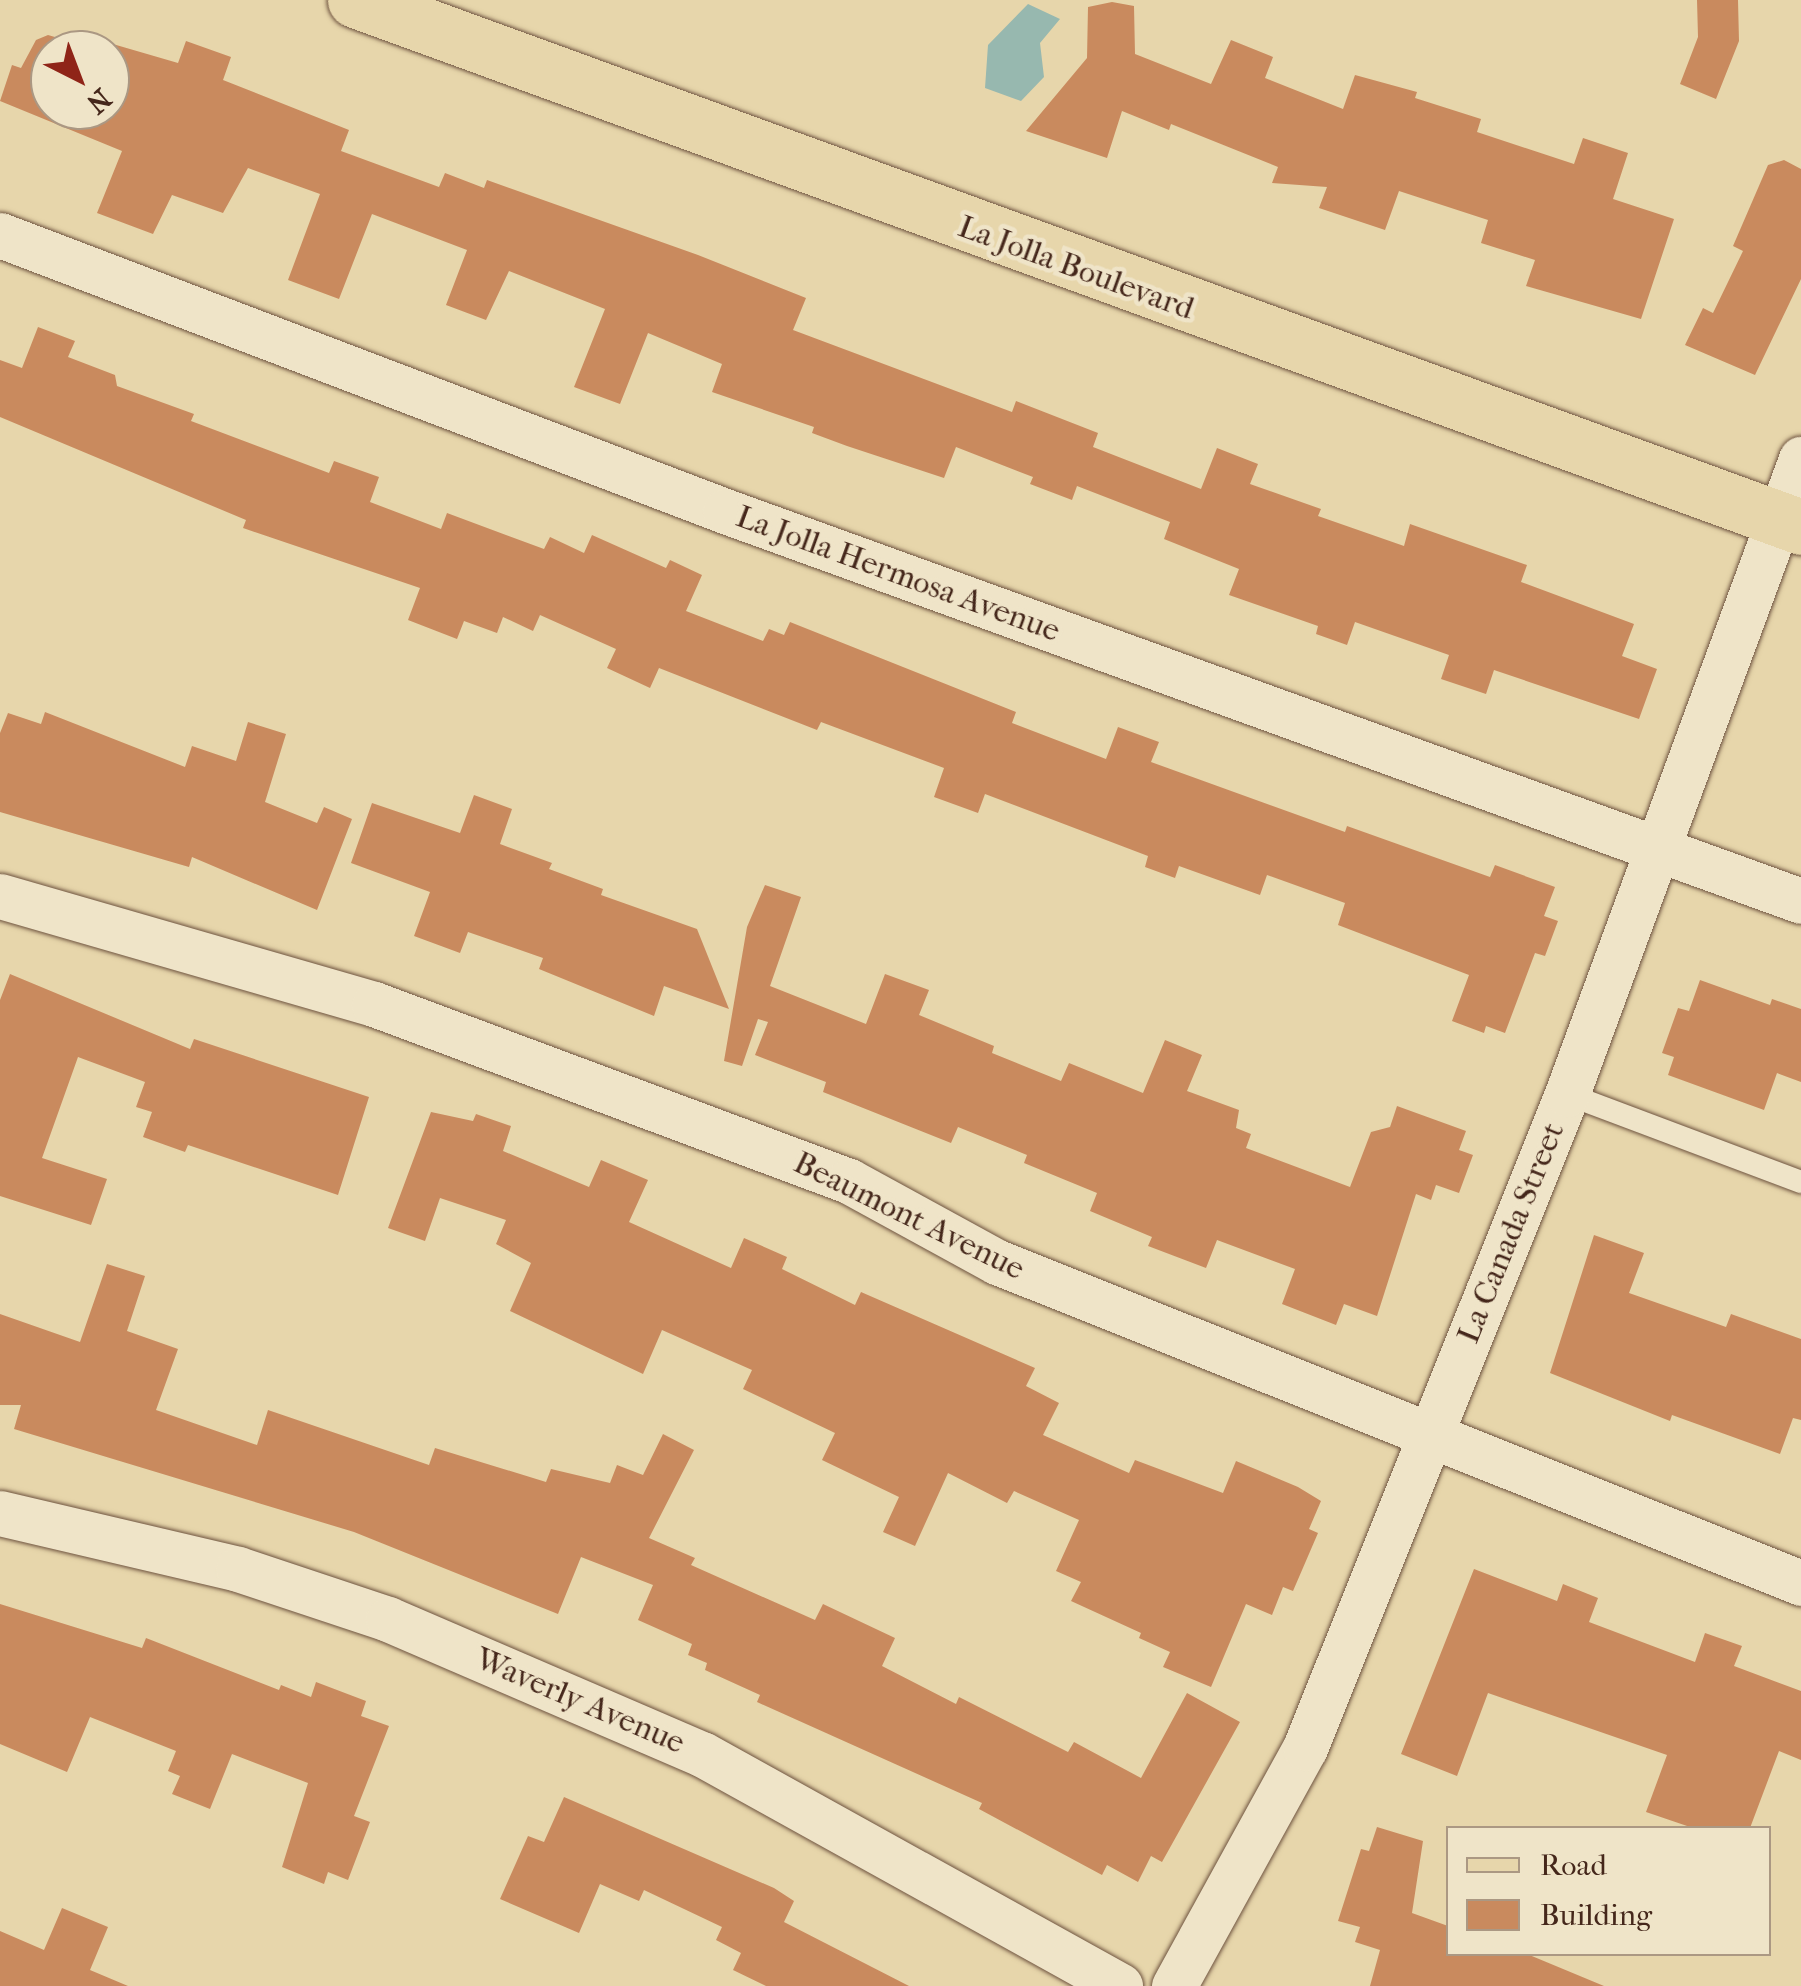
<!DOCTYPE html>
<html>
<head>
<meta charset="utf-8">
<style>
	body { margin:0 }
	#map { position:relative; width:1801px; height:1986px; overflow:hidden; background:#e7d6ab; font-family:"IM FELL French Canon",serif }
	div>[style] { position:absolute }
	[style*='--x'] { left:calc(var(--x)*1px); top:calc(var(--y)*1px); width:calc(var(--w)*1px); rotate:calc(var(--a)*1deg) }
	.water>* { inset:0; background:#97b8af }
	.building>* { inset:0; background:#c98a5e }
	.roads { filter:drop-shadow(0 0 2px #6e533f) drop-shadow(0 0 2px #6e533f) }
	.service>* { height:22px; margin:-11px; padding:0 11px; transform-origin:11px; border-radius:11px; background:#efe4c8 }
	.minor>* { height:45px; margin:-22.5px; padding:0 22.5px; transform-origin:22.5px; border-radius:22.5px; background:#efe4c8 }
	.primary>* { height:55px; margin:-27.5px; padding:0 27.5px; transform-origin:27.5px; border-radius:27.5px; background:#e7d6ab }
	span { translate:-50% -50%; white-space:nowrap; text-align:center; line-height:1.15; -webkit-text-stroke:9px #efe4c8; paint-order:stroke }
	.street-label { font-size:32px; color:#45271b }
	.legend { position:absolute; left:1446px; top:1826px; width:325px; height:130px; box-sizing:border-box; background:#efe4c8; border:2px solid #ab9883; margin:0; padding:12px 18px; list-style:none; font-size:30px; color:#45271b }
	.legend li { display:flex; align-items:center; gap:20px; height:50px }
	.legend b { width:50px; border:2px solid #ab9883 }
	.north { position:absolute; left:30px; top:30px; width:100px; height:100px; box-sizing:border-box; background:#efe4c8; border:2px solid #ab9883; border-radius:50%; rotate:138deg; font-size:28px; font-weight:700; line-height:40px; text-align:center; color:#45271b }
	.north::after { content:''; display:block; margin:auto; width:35px; height:45px; background:#8f2418; clip-path:polygon(50% 0,100% 100%,50% 72%,0 100%) }
</style>
</head>
<body>
<div id="map">
	<div class="water">
		<i style="clip-path:polygon(1028px 4px,1060px 19px,1040px 43px,1044px 77px,1021px 101px,985px 88px,988px 45px)"></i>
	</div>
	<div class="building">
		<i style="clip-path:polygon(1697px 0,1738px 0,1739px 41px,1716px 99px,1680px 84px,1698px 37px)"></i>
		<i style="clip-path:polygon(1112px 2px,1134px 6px,1135px 54px,1211px 84px,1231px 40px,1273px 57px,1265px 78px,1343px 109px,1355px 75px,1417px 92px,1415px 98px,1481px 119px,1477px 132px,1574px 164px,1583px 138px,1628px 153px,1613px 199px,1674px 219px,1641px 319px,1526px 286px,1535px 260px,1481px 243px,1488px 220px,1399px 191px,1385px 230px,1319px 208px,1327px 187px,1272px 183px,1278px 167px,1171px 124px,1169px 130px,1122px 111px,1107px 158px,1026px 131px,1087px 58px,1088px 7px)"></i>
		<i style="clip-path:polygon(evenodd,75px 33px,178px 63px,186px 41px,231px 57px,223px 80px,349px 130px,341px 151px,439px 187px,445px 173px,484px 188px,487px 180px,698px 255px,806px 298px,793px 330px,1012px 412px,1016px 401px,1098px 433px,1093px 447px,1201px 489px,1217px 448px,1258px 464px,1250px 484px,1321px 509px,1318px 516px,1404px 546px,1410px 524px,1527px 565px,1521px 582px,1634px 624px,1622px 656px,1657px 669px,1639px 719px,1494px 670px,1486px 694px,1441px 679px,1449px 655px,1355px 622px,1347px 645px,1316px 634px,1318px 626px,1229px 595px,1239px 569px,1164px 539px,1170px 522px,1077px 486px,1072px 500px,1030px 484px,1033px 477px,956px 447px,944px 478px,847px 446px,812px 433px,814px 427px,712px 392px,722px 364px,648px 333px,620px 404px,574px 387px,605px 309px,509px 271px,486px 320px,446px 305px,467px 250px,372px 214px,339px 299px,288px 280px,320px 194px,248px 168px,223px 213px,172px 195px,153px 234px,97px 213px,122px 151px,0 101px,12px 65px,21px 68px,36px 40px,48px 35px,72px 42px,75px 33px,50px 50px,110px 50px,110px 110px,50px 110px,50px 50px)"></i>
		<i style="clip-path:polygon(1784px 160px,1801px 169px,1801px 279px,1755px 375px,1685px 345px,1703px 308px,1713px 313px,1743px 251px,1733px 246px,1768px 165px)"></i>
		<i style="clip-path:polygon(38px 327px,75px 341px,68px 357px,115px 375px,117px 386px,194px 414px,191px 421px,329px 473px,334px 461px,379px 477px,370px 502px,441px 529px,447px 513px,544px 549px,550px 537px,584px 553px,592px 535px,666px 568px,670px 560px,702px 575px,686px 611px,763px 641px,769px 629px,784px 635px,790px 622px,1016px 712px,1012px 723px,1106px 759px,1118px 727px,1159px 742px,1151px 762px,1345px 832px,1347px 826px,1490px 877px,1495px 865px,1555px 887px,1544px 916px,1558px 921px,1545px 956px,1535px 953px,1505px 1033px,1486px 1026px,1484px 1033px,1452px 1021px,1469px 975px,1338px 925px,1345px 903px,1267px 875px,1260px 895px,1179px 866px,1175px 878px,1145px 867px,1148px 856px,985px 794px,978px 813px,934px 797px,944px 768px,821px 722px,817px 730px,659px 668px,650px 688px,607px 668px,616px 649px,540px 615px,533px 631px,503px 617px,497px 633px,464px 621px,457px 639px,408px 620px,420px 588px,243px 528px,246px 520px,0 417px,0 360px,22px 368px)"></i>
		<i style="clip-path:polygon(45px 712px,185px 767px,192px 746px,236px 761px,248px 722px,286px 734px,265px 802px,317px 823px,324px 807px,352px 819px,317px 910px,192px 857px,189px 867px,0 812px,0 733px,8px 713px,41px 724px)"></i>
		<i style="clip-path:polygon(474px 795px,512px 809px,500px 844px,552px 863px,549px 869px,603px 889px,601px 895px,697px 929px,729px 1009px,664px 986px,654px 1016px,539px 969px,543px 958px,468px 932px,460px 953px,414px 936px,430px 892px,351px 863px,372px 803px,460px 833px)"></i>
		<i style="clip-path:polygon(765px 885px,801px 897px,770px 986px,866px 1024px,885px 974px,929px 990px,919px 1015px,994px 1046px,992px 1053px,1061px 1081px,1069px 1063px,1143px 1093px,1165px 1040px,1202px 1055px,1187px 1091px,1239px 1110px,1236px 1128px,1251px 1134px,1246px 1148px,1350px 1187px,1371px 1132px,1390px 1127px,1397px 1106px,1466px 1131px,1459px 1150px,1473px 1155px,1459px 1193px,1436px 1185px,1431px 1200px,1416px 1194px,1377px 1316px,1344px 1304px,1336px 1325px,1282px 1304px,1295px 1269px,1217px 1240px,1206px 1268px,1148px 1246px,1152px 1237px,1090px 1211px,1097px 1193px,1024px 1163px,1027px 1155px,958px 1127px,951px 1143px,823px 1092px,826px 1082px,755px 1055px,768px 1022px,758px 1019px,742px 1066px,724px 1061px,747px 927px)"></i>
		<i style="clip-path:polygon(10px 974px,190px 1049px,194px 1039px,369px 1097px,338px 1195px,188px 1145px,185px 1152px,143px 1137px,152px 1112px,136px 1107px,145px 1082px,78px 1057px,42px 1158px,107px 1179px,91px 1225px,0 1196px,0 1000px)"></i>
		<i style="clip-path:polygon(1700px 980px,1770px 1005px,1772px 999px,1801px 1009px,1801px 1082px,1777px 1073px,1764px 1110px,1668px 1075px,1674px 1057px,1662px 1053px,1678px 1008px,1689px 1011px)"></i>
		<i style="clip-path:polygon(431px 1112px,473px 1121px,476px 1114px,511px 1126px,503px 1151px,589px 1187px,601px 1160px,648px 1180px,629px 1222px,731px 1268px,744px 1238px,787px 1257px,782px 1269px,855px 1305px,861px 1292px,1035px 1368px,1026px 1386px,1059px 1403px,1043px 1435px,1129px 1473px,1135px 1460px,1223px 1493px,1236px 1461px,1298px 1487px,1321px 1501px,1309px 1529px,1318px 1533px,1293px 1591px,1283px 1587px,1272px 1615px,1246px 1604px,1211px 1687px,1163px 1667px,1170px 1652px,1139px 1638px,1141px 1633px,1071px 1601px,1081px 1582px,1056px 1571px,1079px 1520px,1014px 1491px,1007px 1503px,948px 1473px,915px 1546px,883px 1532px,899px 1497px,822px 1460px,835px 1433px,743px 1389px,752px 1370px,662px 1330px,643px 1374px,510px 1311px,531px 1263px,496px 1244px,506px 1220px,440px 1198px,425px 1241px,388px 1228px)"></i>
		<i style="clip-path:polygon(1594px 1235px,1644px 1253px,1629px 1293px,1726px 1327px,1731px 1314px,1801px 1339px,1801px 1420px,1793px 1418px,1780px 1454px,1672px 1415px,1670px 1421px,1550px 1373px)"></i>
		<i style="clip-path:polygon(107px 1264px,145px 1276px,127px 1331px,178px 1349px,156px 1410px,257px 1445px,268px 1410px,429px 1465px,435px 1448px,546px 1482px,551px 1469px,610px 1483px,617px 1465px,643px 1475px,663px 1434px,694px 1450px,649px 1538px,695px 1558px,691px 1565px,815px 1620px,823px 1604px,895px 1638px,882px 1666px,956px 1704px,959px 1697px,1068px 1752px,1074px 1742px,1141px 1778px,1187px 1693px,1240px 1722px,1162px 1862px,1151px 1856px,1138px 1882px,1107px 1865px,1102px 1875px,979px 1809px,982px 1803px,757px 1702px,760px 1695px,705px 1670px,707px 1663px,688px 1655px,692px 1644px,638px 1620px,653px 1585px,581px 1557px,558px 1614px,354px 1532px,14px 1429px,21px 1405px,0 1405px,0 1314px,80px 1342px)"></i>
		<i style="clip-path:polygon(1474px 1569px,1557px 1601px,1563px 1584px,1598px 1598px,1589px 1622px,1695px 1662px,1705px 1633px,1742px 1646px,1734px 1666px,1801px 1691px,1801px 1760px,1779px 1751px,1750px 1828px,1693px 1828px,1646px 1812px,1667px 1755px,1488px 1693px,1457px 1776px,1401px 1754px)"></i>
		<i style="clip-path:polygon(0 1604px,142px 1648px,146px 1638px,279px 1690px,281px 1685px,311px 1697px,316px 1682px,366px 1701px,361px 1716px,389px 1726px,354px 1816px,370px 1822px,348px 1880px,328px 1872px,324px 1884px,282px 1867px,308px 1783px,232px 1754px,210px 1809px,172px 1794px,180px 1776px,168px 1771px,176px 1751px,90px 1717px,67px 1772px,0 1744px)"></i>
		<i style="clip-path:polygon(564px 1797px,774px 1888px,794px 1901px,784px 1922px,909px 1986px,766px 1986px,733px 1970px,741px 1953px,716px 1940px,722px 1927px,644px 1890px,639px 1901px,600px 1884px,579px 1933px,500px 1899px,528px 1836px,544px 1842px)"></i>
		<i style="clip-path:polygon(1377px 1827px,1423px 1841px,1412px 1913px,1448px 1926px,1448px 1954px,1527px 1954px,1604px 1986px,1370px 1986px,1380px 1950px,1355px 1942px,1360px 1927px,1338px 1921px,1361px 1849px,1369px 1851px)"></i>
		<i style="clip-path:polygon(62px 1908px,108px 1927px,90px 1970px,128px 1986px,0 1986px,0 1931px,44px 1950px)"></i>
	</div>
	<div class="roads">
		<div class="service">
			<i style="--x:1567;--y:1094;--w:250;--a:20.6"></i>
		</div>
		<div class="minor">
			<i style="--x:0;--y:235;--w:776;--a:20.84"></i>
			<i style="--x:725;--y:511;--w:1144;--a:19.92"></i>
			<i style="--x:0;--y:896;--w:389;--a:16.1"></i>
			<i style="--x:374;--y:1004;--w:507;--a:20.44"></i>
			<i style="--x:849;--y:1181;--w:169;--a:28.7"></i>
			<i style="--x:997;--y:1262;--w:866;--a:21.76"></i>
			<i style="--x:0;--y:1513;--w:244;--a:13.2"></i>
			<i style="--x:238;--y:1569;--w:158;--a:18.4"></i>
			<i style="--x:388;--y:1619;--w:342;--a:23.3"></i>
			<i style="--x:702;--y:1754;--w:478;--a:29"></i>
			<i style="--x:1174;--y:1986;--w:272;--a:-61.2"></i>
			<i style="--x:1305;--y:1748;--w:705;--a:-68.17"></i>
			<i style="--x:1567;--y:1094;--w:677;--a:-69.77"></i>
		</div>
		<div class="primary">
			<i style="--x:355;--y:0;--w:1539;--a:20.02"></i>
		</div>
	</div>
	<div class="street-label">
		<span style="left:1076px;top:268px;rotate:20deg">La Jolla Boulevard</span>
		<span style="left:898px;top:574px;rotate:20deg">La Jolla Hermosa Avenue</span>
		<span style="left:909px;top:1216px;rotate:26deg">Beaumont Avenue</span>
		<span style="left:1511px;top:1233px;rotate:-68deg">La Canada Street</span>
		<span style="left:580px;top:1701px;rotate:23deg">Waverly Avenue</span>
	</div>
	<ul class="legend">
	<li><b style="height:12px;background:#e7d6ab"></b>Road</li>
	<li><b style="height:28px;background:#c98a5e"></b>Building</li>
	</ul>
	<div class="north">N</div>
</div>
</body>
</html>
